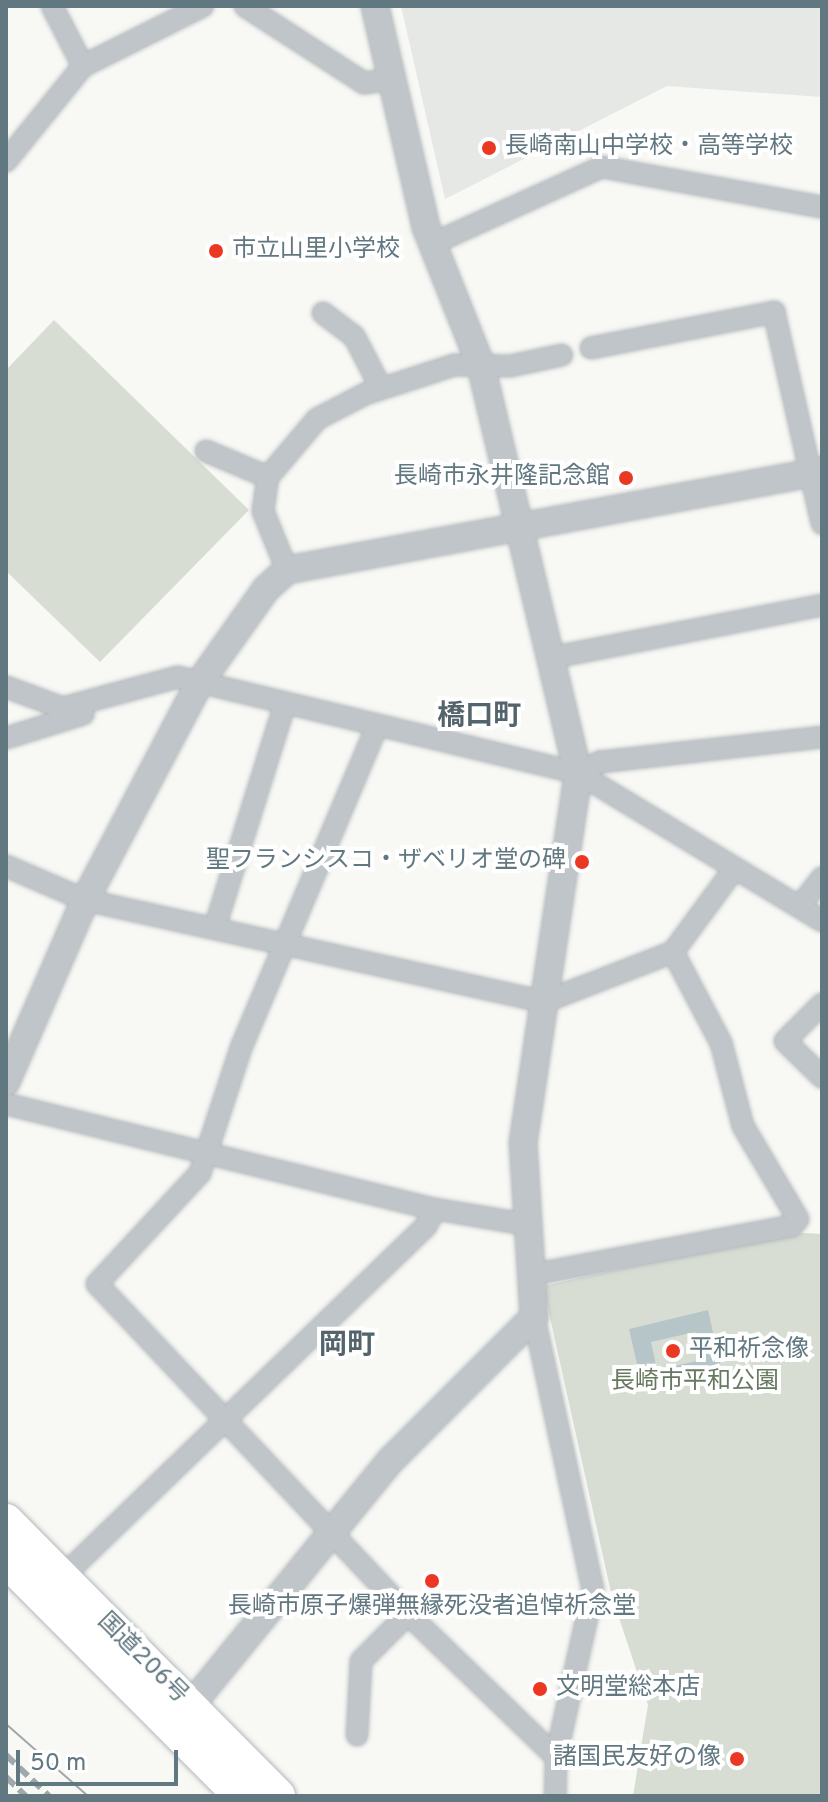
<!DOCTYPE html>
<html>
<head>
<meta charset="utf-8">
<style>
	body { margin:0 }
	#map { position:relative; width:828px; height:1802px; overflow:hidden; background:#f8f8f5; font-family:Overpass,"Noto Sans JP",sans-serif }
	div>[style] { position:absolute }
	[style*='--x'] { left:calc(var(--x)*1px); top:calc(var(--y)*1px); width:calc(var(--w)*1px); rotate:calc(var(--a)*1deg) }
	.built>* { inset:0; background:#e6e8e6 }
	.green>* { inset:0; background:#d8ddd4 }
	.water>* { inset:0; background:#b6c6c8 }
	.roads { filter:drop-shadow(0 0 2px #b2b8bb) drop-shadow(0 0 2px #b2b8bb) }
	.minor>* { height:20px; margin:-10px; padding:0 10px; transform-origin:10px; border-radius:10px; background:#bfc5c8 }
	.tertiary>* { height:26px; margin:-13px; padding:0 13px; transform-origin:13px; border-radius:13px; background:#bfc5c8 }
	.trunk>* { height:34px; margin:-17px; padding:0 17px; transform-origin:17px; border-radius:17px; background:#fff }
	.tram>* { height:2px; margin:-1px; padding:0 1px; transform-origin:1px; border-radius:1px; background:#9ea8ad }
	.rail>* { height:6px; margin-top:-3px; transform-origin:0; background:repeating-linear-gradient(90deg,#9ea8ad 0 12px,transparent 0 18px) }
	.dots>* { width:22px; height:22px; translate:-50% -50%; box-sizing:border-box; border:4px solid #fff; border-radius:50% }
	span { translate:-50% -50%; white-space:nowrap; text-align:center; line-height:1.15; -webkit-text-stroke:8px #fff; paint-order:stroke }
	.poi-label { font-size:24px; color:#627881 }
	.left { translate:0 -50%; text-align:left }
	.right { translate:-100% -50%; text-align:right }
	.park-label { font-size:24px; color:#687961 }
	.street-label { font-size:24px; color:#627881 }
	.quarter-label { font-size:28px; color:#54646c; font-weight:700 }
	.frame { position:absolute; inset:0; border:8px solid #627881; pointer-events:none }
	.scale { position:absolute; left:16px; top:1750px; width:162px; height:36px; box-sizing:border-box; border:4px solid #627881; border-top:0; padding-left:10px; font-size:24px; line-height:28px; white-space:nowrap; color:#627881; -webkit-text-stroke:6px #fff; paint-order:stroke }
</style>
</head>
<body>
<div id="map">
	<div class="built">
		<i style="clip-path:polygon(401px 6px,822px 6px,822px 97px,667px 86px,445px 199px)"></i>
	</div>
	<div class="green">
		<i style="clip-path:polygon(54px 320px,249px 510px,100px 662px,6px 571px,6px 370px)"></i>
		<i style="clip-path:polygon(788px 1232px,822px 1234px,822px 1796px,633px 1796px,648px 1705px,612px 1597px,543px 1286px)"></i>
	</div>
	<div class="water">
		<i style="clip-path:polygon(evenodd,708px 1310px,722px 1372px,643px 1391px,629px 1329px,708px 1310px,695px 1332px,701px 1360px,657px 1370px,651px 1342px,695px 1332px)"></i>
	</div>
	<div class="roads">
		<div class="minor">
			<i style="--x:52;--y:6;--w:68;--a:62.7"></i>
			<i style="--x:245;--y:6;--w:142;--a:32.9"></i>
			<i style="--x:364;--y:83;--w:28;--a:-8"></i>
			<i style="--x:6;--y:161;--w:122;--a:-51"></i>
			<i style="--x:83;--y:66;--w:134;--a:-26.6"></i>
			<i style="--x:432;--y:244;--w:187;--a:-24.4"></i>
			<i style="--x:602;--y:167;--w:224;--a:10.3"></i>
			<i style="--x:323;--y:313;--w:39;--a:37"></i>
			<i style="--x:354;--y:336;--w:59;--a:62.6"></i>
			<i style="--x:591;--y:348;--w:187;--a:-11.1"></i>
			<i style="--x:774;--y:312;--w:217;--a:77.2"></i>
			<i style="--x:206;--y:451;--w:67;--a:22.8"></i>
			<i style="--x:287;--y:570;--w:64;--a:-112.1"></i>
			<i style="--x:263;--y:511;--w:34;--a:-82"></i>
			<i style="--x:268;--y:477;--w:76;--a:-49.8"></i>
			<i style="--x:317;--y:419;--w:54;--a:-27.5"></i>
			<i style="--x:365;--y:394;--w:94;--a:-18"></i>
			<i style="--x:454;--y:365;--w:56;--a:1"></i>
			<i style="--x:510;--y:366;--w:53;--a:-11.9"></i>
			<i style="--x:555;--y:657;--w:272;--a:-11"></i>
			<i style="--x:6;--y:687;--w:61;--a:20.2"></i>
			<i style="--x:63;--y:708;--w:119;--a:-15.1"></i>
			<i style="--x:178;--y:677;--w:411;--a:13.5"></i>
			<i style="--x:578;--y:773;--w:285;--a:31.2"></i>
			<i style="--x:377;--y:726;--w:346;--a:112.9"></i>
			<i style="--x:242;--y:1045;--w:135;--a:108.2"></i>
			<i style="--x:200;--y:1173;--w:151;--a:132.9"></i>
			<i style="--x:97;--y:1284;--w:453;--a:46.7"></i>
			<i style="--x:408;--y:1614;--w:206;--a:44"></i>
			<i style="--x:6;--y:738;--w:81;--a:-17.3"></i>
			<i style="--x:578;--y:773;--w:25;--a:-27"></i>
			<i style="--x:600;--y:762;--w:223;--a:-6.4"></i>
			<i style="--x:6;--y:866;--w:86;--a:23.3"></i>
			<i style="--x:85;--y:900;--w:470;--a:12.5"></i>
			<i style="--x:544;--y:1002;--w:138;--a:-21.2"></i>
			<i style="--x:800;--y:906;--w:36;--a:-52"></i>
			<i style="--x:215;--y:927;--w:234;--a:-72.6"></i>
			<i style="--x:822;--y:1004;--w:52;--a:135"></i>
			<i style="--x:785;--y:1041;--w:52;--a:44.2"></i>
			<i style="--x:6;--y:1104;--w:442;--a:13.8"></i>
			<i style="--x:435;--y:1209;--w:91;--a:9.5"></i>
			<i style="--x:530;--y:1275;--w:267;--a:-10.6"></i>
			<i style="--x:792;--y:1226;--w:9;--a:-49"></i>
			<i style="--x:798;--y:1219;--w:108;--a:-120.6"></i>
			<i style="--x:743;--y:1126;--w:86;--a:-104.8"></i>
			<i style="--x:721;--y:1043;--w:103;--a:-117.8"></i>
			<i style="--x:673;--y:952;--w:104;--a:-53.6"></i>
			<i style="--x:534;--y:1317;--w:279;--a:77.8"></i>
			<i style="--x:593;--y:1590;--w:171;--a:102.5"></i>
			<i style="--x:556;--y:1757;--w:39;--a:91"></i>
			<i style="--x:55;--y:1584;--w:516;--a:-43.98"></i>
			<i style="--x:426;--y:1226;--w:19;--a:-62"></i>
			<i style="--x:357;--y:1735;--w:74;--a:-86.9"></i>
			<i style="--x:361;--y:1661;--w:66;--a:-45"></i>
		</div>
		<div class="tertiary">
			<i style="--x:6;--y:1082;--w:198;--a:-66.5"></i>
			<i style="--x:85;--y:900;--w:246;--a:-62.2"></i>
			<i style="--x:200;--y:682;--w:114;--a:-54.6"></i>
			<i style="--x:266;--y:589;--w:28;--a:-42"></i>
			<i style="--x:287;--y:570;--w:544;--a:-10.48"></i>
			<i style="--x:178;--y:1721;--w:338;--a:-50.8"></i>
			<i style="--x:392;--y:1459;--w:201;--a:-45"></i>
			<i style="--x:534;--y:1317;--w:174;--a:-93.6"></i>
			<i style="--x:523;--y:1143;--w:374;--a:-81.5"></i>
			<i style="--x:578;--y:773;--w:422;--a:-103.4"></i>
			<i style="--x:480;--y:363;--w:146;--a:-111.7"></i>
			<i style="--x:426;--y:227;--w:227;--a:-103"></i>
		</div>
		<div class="trunk">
			<i style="--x:6;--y:1521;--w:387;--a:45.3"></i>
			<i style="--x:6;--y:1560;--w:333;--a:45.1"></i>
		</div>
	</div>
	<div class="tram">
		<i style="--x:6;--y:1724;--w:109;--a:41.3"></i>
	</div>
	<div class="rail">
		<i style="--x:6;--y:1755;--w:59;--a:43.6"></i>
		<i style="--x:6;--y:1777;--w:28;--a:44"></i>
	</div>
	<div class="dots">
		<i style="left:489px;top:148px;background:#ea3823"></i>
		<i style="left:216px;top:251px;background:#ea3823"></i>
		<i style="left:626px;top:478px;background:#ea3823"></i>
		<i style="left:582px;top:862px;background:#ea3823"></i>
		<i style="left:673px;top:1351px;background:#ea3823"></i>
		<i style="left:432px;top:1581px;background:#ea3823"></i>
		<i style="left:540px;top:1689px;background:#ea3823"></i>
		<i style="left:737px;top:1759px;background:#ea3823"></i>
	</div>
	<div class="poi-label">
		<span class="left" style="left:505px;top:148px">長崎南山中学校・高等学校</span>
		<span class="left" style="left:232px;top:251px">市立山里小学校</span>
		<span class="right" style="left:610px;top:478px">長崎市永井隆記念館</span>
		<span class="right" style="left:566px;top:862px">聖フランシスコ・ザベリオ堂の碑</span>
		<span class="left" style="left:689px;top:1351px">平和祈念像</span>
		<span style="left:432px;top:1608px">長崎市原子爆弾無縁死没者追悼祈念堂</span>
		<span class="left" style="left:556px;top:1689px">文明堂総本店</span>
		<span class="right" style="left:721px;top:1759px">諸国民友好の像</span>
	</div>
	<div class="park-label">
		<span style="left:695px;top:1383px">長崎市平和公園</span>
	</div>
	<div class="street-label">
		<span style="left:142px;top:1659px;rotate:45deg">国道206号</span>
	</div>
	<div class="quarter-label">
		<span style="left:479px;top:717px">橋口町</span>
		<span style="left:347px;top:1346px">岡町</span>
	</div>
	<div class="frame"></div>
	<div class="scale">50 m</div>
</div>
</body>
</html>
